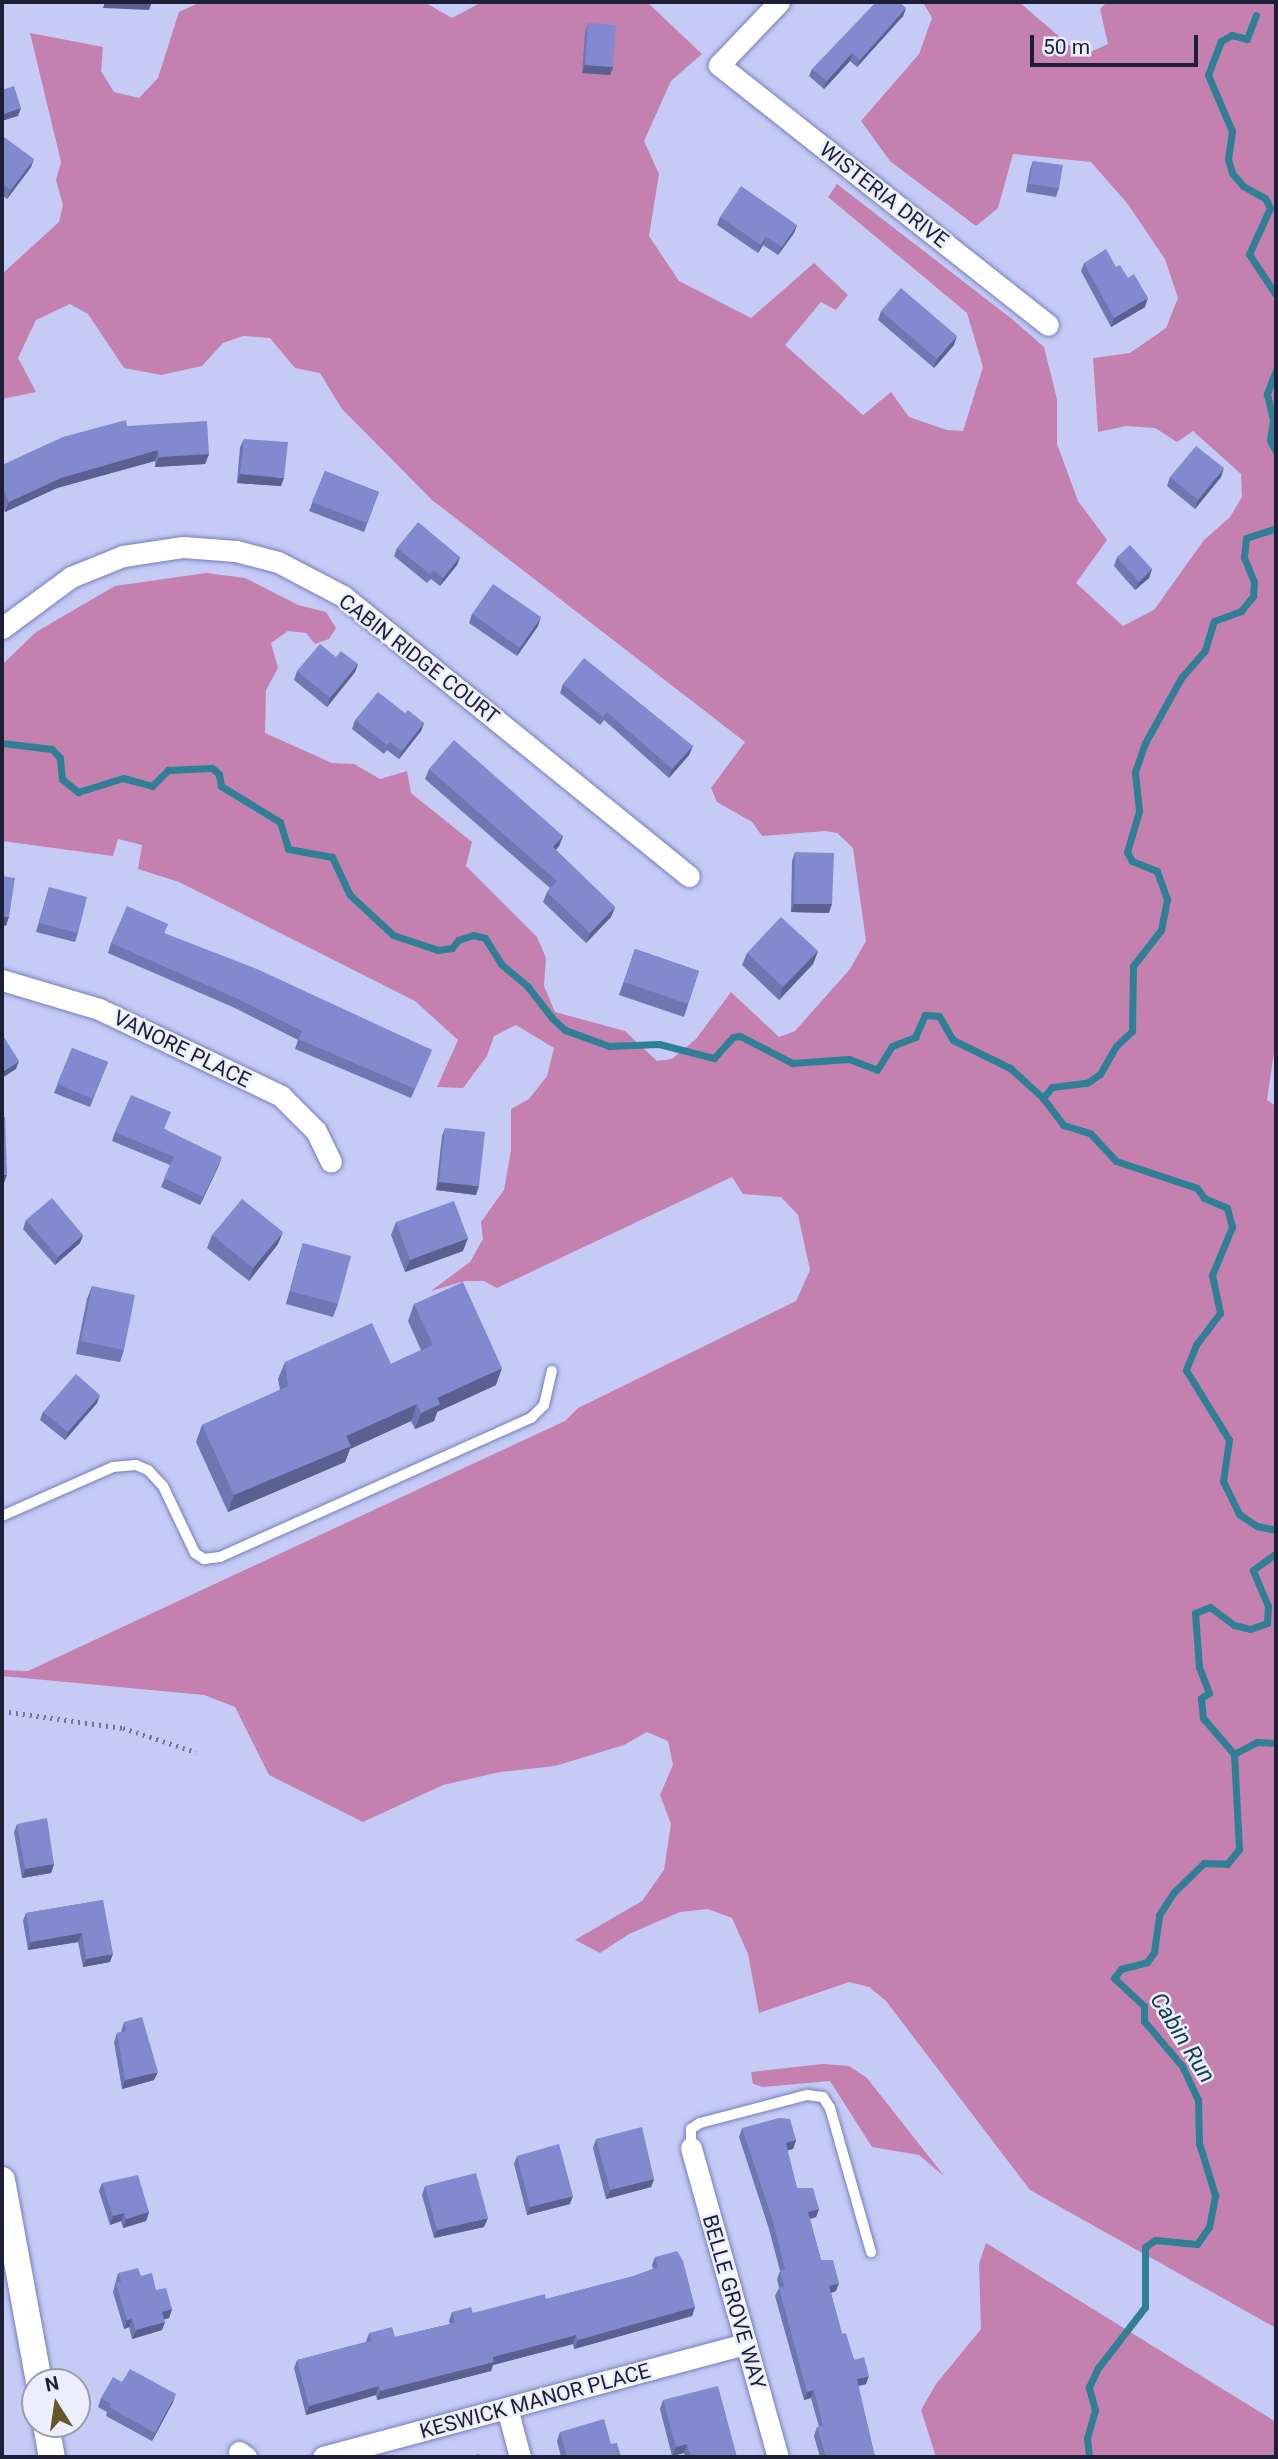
<!DOCTYPE html>
<html>
<head>
<meta charset="utf-8">
<style>
	body { margin:0 }
	#map { position:relative; width:1278px; height:2459px; overflow:hidden; background:#c5cbf5; font-family:Roboto,sans-serif }
	div>[style] { position:absolute }
	[style*='--x'] { left:calc(var(--x)*1px); top:calc(var(--y)*1px); width:calc(var(--w)*1px); rotate:calc(var(--a)*1deg) }
	.forest>* { inset:0; background:#c481b0 }
	.stream>* { height:7px; margin:-3.5px; padding:0 3.5px; transform-origin:3.5px; border-radius:3.5px; background:#2f7f95 }
	.path>* { height:4.5px; margin-top:-2.25px; transform-origin:0; background:repeating-linear-gradient(90deg,#717597 0 2px,transparent 0 7px) }
	.roads { filter:drop-shadow(0 0 2px #767dbe) drop-shadow(0 0 2px #767dbe) }
	.service>* { height:10px; margin:-5px; padding:0 5px; transform-origin:5px; border-radius:5px; background:#fff }
	.minor>* { height:21px; margin:-10.5px; padding:0 10.5px; transform-origin:10.5px; border-radius:10.5px; background:#fff }
	.tertiary>* { height:26px; margin:-13px; padding:0 13px; transform-origin:13px; border-radius:13px; background:#fff }
	.wall>* { inset:0; background:#7076b1 }
	.shaded-wall>* { inset:0; background:#5b6090 }
	.building>* { inset:0; background:#8289ce }
	span { translate:-50% -50%; white-space:nowrap; text-align:center; line-height:1.15; -webkit-text-stroke:5px #eceefd; paint-order:stroke }
	.street-label { font-size:21px; color:#1d1f39 }
	.water-label { font-size:23px; color:#0d3d49; font-style:italic }
	.frame { position:absolute; inset:0; border:4px solid #1d1f39; pointer-events:none }
	.north { position:absolute; left:21px; top:2368px; width:70px; height:70px; box-sizing:border-box; background:#eceefd; border:2px solid #999baf; border-radius:50%; rotate:348deg; font-size:19px; font-weight:700; line-height:28px; text-align:center; color:#1d1f39 }
	.north::after { content:''; display:block; margin:auto; width:24px; height:32px; background:#635926; clip-path:polygon(50% 0,100% 100%,50% 72%,0 100%) }
	.scale { position:absolute; left:1030px; top:35px; width:168px; height:32px; box-sizing:border-box; border:4px solid #1d1f39; border-top:0; padding-left:9px; font-size:21px; line-height:24px; white-space:nowrap; color:#1d1f39; -webkit-text-stroke:5px #eceefd; paint-order:stroke }
</style>
</head>
<body>
<div id="map">
	<div class="forest">
		<i style="clip-path:polygon(201px 2px,424px 2px,452px 18px,482px 2px,647px 2px,702px 54px,671px 81px,644px 141px,659px 174px,649px 236px,679px 281px,751px 318px,814px 263px,848px 295px,836px 310px,821px 302px,785px 345px,863px 415px,891px 392px,909px 417px,947px 430px,963px 431px,983px 367px,967px 313px,828px 197px,837px 184px,1012px 319px,1044px 347px,1057px 399px,1057px 444px,1078px 501px,1107px 540px,1076px 583px,1123px 626px,1154px 610px,1204px 540px,1230px 517px,1242px 497px,1241px 474px,1193px 431px,1177px 442px,1155px 428px,1126px 426px,1098px 432px,1093px 358px,1130px 353px,1166px 328px,1178px 298px,1165px 259px,1127px 203px,1091px 162px,1013px 154px,998px 208px,976px 226px,890px 161px,861px 121px,919px 54px,932px 18px,923px 2px,1019px 2px,1082px 56px,1108px 44px,1100px 9px,1107px 2px,1276px 2px,1276px 1039px,1267px 1100px,1276px 1106px,1276px 2328px,1030px 2190px,886px 2001px,869px 1987px,849px 1982px,759px 2013px,748px 1954px,732px 1918px,708px 1909px,680px 1912px,629px 1934px,600px 1953px,575px 1940px,642px 1901px,664px 1870px,671px 1824px,660px 1795px,673px 1765px,668px 1741px,647px 1732px,624px 1745px,555px 1766px,500px 1772px,443px 1785px,363px 1822px,269px 1775px,235px 1707px,204px 1695px,2px 1676px,2px 1670px,28px 1671px,565px 1421px,578px 1408px,796px 1301px,810px 1270px,798px 1215px,781px 1197px,743px 1194px,732px 1177px,497px 1288px,484px 1281px,465px 1281px,431px 1291px,470px 1262px,483px 1239px,481px 1222px,504px 1190px,511px 1151px,511px 1109px,529px 1099px,547px 1076px,554px 1048px,516px 1025px,494px 1036px,487px 1056px,463px 1088px,437px 1087px,458px 1040px,415px 1001px,179px 882px,138px 869px,142px 845px,118px 839px,113px 856px,2px 841px,2px 665px,36px 632px,115px 586px,206px 573px,245px 578px,298px 605px,326px 612px,336px 628px,329px 639px,315px 644px,306px 633px,288px 631px,271px 643px,278px 668px,266px 690px,265px 733px,332px 763px,354px 764px,380px 779px,407px 771px,411px 793px,472px 842px,466px 866px,537px 937px,546px 958px,544px 986px,555px 1012px,625px 1031px,657px 1061px,672px 1059px,696px 1039px,731px 992px,779px 1037px,795px 1031px,850px 969px,866px 941px,853px 848px,837px 833px,825px 831px,762px 836px,752px 822px,717px 802px,711px 788px,745px 742px,432px 500px,342px 409px,320px 373px,295px 368px,270px 338px,243px 336px,223px 343px,202px 366px,161px 375px,124px 368px,88px 314px,70px 304px,36px 320px,18px 358px,36px 392px,2px 399px,2px 274px,59px 222px,63px 205px,56px 180px,61px 162px,30px 33px,103px 47px,101px 71px,114px 92px,139px 98px,158px 78px,179px 12px)"></i>
		<i style="clip-path:polygon(823px 2064px,849px 2066px,867px 2078px,945px 2177px,919px 2155px,872px 2147px,830px 2081px,763px 2087px,753px 2084px,751px 2072px)"></i>
		<i style="clip-path:polygon(986px 2243px,1276px 2422px,1276px 2457px,936px 2457px,921px 2410px,936px 2384px,981px 2329px,979px 2264px)"></i>
	</div>
	<div class="stream">
		<i style="--x:1256;--y:15;--w:26;--a:111"></i>
		<i style="--x:1247;--y:39;--w:16;--a:-165"></i>
		<i style="--x:1232;--y:35;--w:13;--a:151"></i>
		<i style="--x:1221;--y:41;--w:36;--a:111"></i>
		<i style="--x:1208;--y:75;--w:61;--a:66.8"></i>
		<i style="--x:1232;--y:131;--w:28;--a:98"></i>
		<i style="--x:1228;--y:159;--w:15;--a:74"></i>
		<i style="--x:1232;--y:173;--w:17;--a:50"></i>
		<i style="--x:1243;--y:186;--w:25;--a:29"></i>
		<i style="--x:1265;--y:198;--w:11;--a:63"></i>
		<i style="--x:1270;--y:208;--w:51;--a:114.5"></i>
		<i style="--x:1249;--y:254;--w:49;--a:56.6"></i>
		<i style="--x:1276;--y:370;--w:26;--a:111"></i>
		<i style="--x:1267;--y:394;--w:26;--a:77"></i>
		<i style="--x:1273;--y:419;--w:21;--a:98"></i>
		<i style="--x:1270;--y:440;--w:13;--a:63"></i>
		<i style="--x:2;--y:743;--w:50;--a:6.8"></i>
		<i style="--x:52;--y:749;--w:12;--a:48"></i>
		<i style="--x:60;--y:758;--w:21;--a:85"></i>
		<i style="--x:62;--y:779;--w:21;--a:39"></i>
		<i style="--x:78;--y:792;--w:47;--a:-17.3"></i>
		<i style="--x:123;--y:778;--w:30;--a:15"></i>
		<i style="--x:152;--y:786;--w:23;--a:-45"></i>
		<i style="--x:168;--y:770;--w:44;--a:-2.6"></i>
		<i style="--x:212;--y:768;--w:9;--a:41"></i>
		<i style="--x:219;--y:774;--w:12;--a:81"></i>
		<i style="--x:221;--y:786;--w:69;--a:31.4"></i>
		<i style="--x:280;--y:822;--w:28;--a:73"></i>
		<i style="--x:288;--y:849;--w:45;--a:10.3"></i>
		<i style="--x:332;--y:857;--w:42;--a:64.7"></i>
		<i style="--x:350;--y:895;--w:59;--a:42.9"></i>
		<i style="--x:393;--y:935;--w:47;--a:18.4"></i>
		<i style="--x:438;--y:950;--w:14;--a:-8"></i>
		<i style="--x:452;--y:948;--w:10;--a:-53"></i>
		<i style="--x:458;--y:940;--w:16;--a:-18"></i>
		<i style="--x:473;--y:935;--w:12;--a:14"></i>
		<i style="--x:485;--y:938;--w:31;--a:58"></i>
		<i style="--x:501;--y:964;--w:35;--a:40"></i>
		<i style="--x:528;--y:987;--w:39;--a:52"></i>
		<i style="--x:552;--y:1018;--w:18;--a:43"></i>
		<i style="--x:565;--y:1030;--w:47;--a:20"></i>
		<i style="--x:609;--y:1046;--w:50;--a:-2.3"></i>
		<i style="--x:659;--y:1044;--w:57;--a:14.3"></i>
		<i style="--x:714;--y:1058;--w:28;--a:-48"></i>
		<i style="--x:733;--y:1037;--w:7;--a:-8"></i>
		<i style="--x:740;--y:1036;--w:59;--a:27.4"></i>
		<i style="--x:792;--y:1063;--w:57;--a:-4"></i>
		<i style="--x:849;--y:1059;--w:30;--a:21"></i>
		<i style="--x:877;--y:1070;--w:28;--a:-58"></i>
		<i style="--x:892;--y:1046;--w:25;--a:-21"></i>
		<i style="--x:915;--y:1037;--w:24;--a:-66"></i>
		<i style="--x:925;--y:1015;--w:14;--a:4"></i>
		<i style="--x:939;--y:1016;--w:28;--a:60"></i>
		<i style="--x:953;--y:1040;--w:64;--a:26.2"></i>
		<i style="--x:1010;--y:1068;--w:45;--a:42.3"></i>
		<i style="--x:1043;--y:1098;--w:34;--a:53"></i>
		<i style="--x:1063;--y:1125;--w:28;--a:17"></i>
		<i style="--x:1090;--y:1133;--w:38;--a:47"></i>
		<i style="--x:1116;--y:1161;--w:85;--a:18.4"></i>
		<i style="--x:1197;--y:1188;--w:12;--a:55"></i>
		<i style="--x:1204;--y:1198;--w:25;--a:23"></i>
		<i style="--x:1227;--y:1208;--w:20;--a:75"></i>
		<i style="--x:1232;--y:1227;--w:52;--a:112.6"></i>
		<i style="--x:1212;--y:1275;--w:39;--a:78"></i>
		<i style="--x:1220;--y:1313;--w:40;--a:127"></i>
		<i style="--x:1196;--y:1345;--w:27;--a:112"></i>
		<i style="--x:1186;--y:1370;--w:82;--a:58.4"></i>
		<i style="--x:1229;--y:1440;--w:41;--a:98.3"></i>
		<i style="--x:1223;--y:1481;--w:37;--a:64"></i>
		<i style="--x:1239;--y:1514;--w:22;--a:34"></i>
		<i style="--x:1257;--y:1526;--w:19;--a:12"></i>
		<i style="--x:1043;--y:1098;--w:14;--a:-51"></i>
		<i style="--x:1052;--y:1087;--w:35;--a:-7"></i>
		<i style="--x:1087;--y:1083;--w:16;--a:-35"></i>
		<i style="--x:1100;--y:1074;--w:32;--a:-60"></i>
		<i style="--x:1116;--y:1046;--w:22;--a:-43"></i>
		<i style="--x:1132;--y:1031;--w:65;--a:-89.1"></i>
		<i style="--x:1133;--y:966;--w:46;--a:-52.1"></i>
		<i style="--x:1161;--y:930;--w:32;--a:-79"></i>
		<i style="--x:1167;--y:899;--w:30;--a:-110"></i>
		<i style="--x:1157;--y:871;--w:27;--a:-158"></i>
		<i style="--x:1132;--y:861;--w:10;--a:-119"></i>
		<i style="--x:1127;--y:852;--w:43;--a:-73.7"></i>
		<i style="--x:1139;--y:811;--w:39;--a:-96"></i>
		<i style="--x:1135;--y:772;--w:31;--a:-71"></i>
		<i style="--x:1145;--y:743;--w:74;--a:-61"></i>
		<i style="--x:1181;--y:678;--w:37;--a:-49"></i>
		<i style="--x:1205;--y:650;--w:30;--a:-73"></i>
		<i style="--x:1214;--y:621;--w:29;--a:-20"></i>
		<i style="--x:1241;--y:611;--w:19;--a:-51"></i>
		<i style="--x:1253;--y:596;--w:14;--a:-86"></i>
		<i style="--x:1254;--y:582;--w:27;--a:-112"></i>
		<i style="--x:1244;--y:557;--w:19;--a:-84"></i>
		<i style="--x:1246;--y:538;--w:32;--a:-18"></i>
		<i style="--x:1234;--y:1754;--w:26;--a:-28"></i>
		<i style="--x:1257;--y:1742;--w:19;--a:3"></i>
		<i style="--x:1089;--y:2457;--w:19;--a:-96"></i>
		<i style="--x:1087;--y:2438;--w:29;--a:-74"></i>
		<i style="--x:1095;--y:2410;--w:24;--a:-105"></i>
		<i style="--x:1089;--y:2387;--w:21;--a:-65"></i>
		<i style="--x:1098;--y:2368;--w:77;--a:-52.4"></i>
		<i style="--x:1145;--y:2307;--w:60;--a:-90"></i>
		<i style="--x:1145;--y:2247;--w:12;--a:-35"></i>
		<i style="--x:1155;--y:2240;--w:42;--a:5.4"></i>
		<i style="--x:1197;--y:2244;--w:21;--a:-55"></i>
		<i style="--x:1209;--y:2227;--w:33;--a:-79"></i>
		<i style="--x:1215;--y:2195;--w:54;--a:-107.1"></i>
		<i style="--x:1199;--y:2143;--w:43;--a:-91.3"></i>
		<i style="--x:1198;--y:2100;--w:38;--a:-115"></i>
		<i style="--x:1182;--y:2066;--w:59;--a:-130.2"></i>
		<i style="--x:1144;--y:2021;--w:15;--a:-90"></i>
		<i style="--x:1144;--y:2006;--w:41;--a:-137"></i>
		<i style="--x:1114;--y:1978;--w:11;--a:-52"></i>
		<i style="--x:1121;--y:1969;--w:27;--a:-15"></i>
		<i style="--x:1147;--y:1962;--w:12;--a:-55"></i>
		<i style="--x:1154;--y:1952;--w:37;--a:-82"></i>
		<i style="--x:1159;--y:1915;--w:27;--a:-57"></i>
		<i style="--x:1174;--y:1892;--w:42;--a:-44"></i>
		<i style="--x:1204;--y:1863;--w:23;--a:2"></i>
		<i style="--x:1227;--y:1864;--w:19;--a:-51"></i>
		<i style="--x:1239;--y:1849;--w:95;--a:-93"></i>
		<i style="--x:1234;--y:1754;--w:48;--a:-130.7"></i>
		<i style="--x:1203;--y:1718;--w:20;--a:-96"></i>
		<i style="--x:1201;--y:1698;--w:9;--a:-32"></i>
		<i style="--x:1209;--y:1693;--w:28;--a:-111"></i>
		<i style="--x:1199;--y:1667;--w:54;--a:-94.2"></i>
		<i style="--x:1195;--y:1613;--w:16;--a:-22"></i>
		<i style="--x:1210;--y:1607;--w:30;--a:37"></i>
		<i style="--x:1234;--y:1625;--w:16;--a:14"></i>
		<i style="--x:1250;--y:1629;--w:18;--a:-19"></i>
		<i style="--x:1267;--y:1623;--w:17;--a:-87"></i>
		<i style="--x:1268;--y:1606;--w:39;--a:-113"></i>
		<i style="--x:1253;--y:1570;--w:29;--a:-36"></i>
	</div>
	<div class="path">
		<i style="--x:2;--y:1711;--w:122;--a:8"></i>
		<i style="--x:123;--y:1728;--w:77;--a:18.2"></i>
	</div>
	<div class="roads">
		<div class="service">
			<i style="--x:2;--y:1516;--w:121;--a:-23.8"></i>
			<i style="--x:113;--y:1467;--w:23;--a:-5"></i>
			<i style="--x:136;--y:1465;--w:13;--a:23"></i>
			<i style="--x:148;--y:1470;--w:22;--a:47"></i>
			<i style="--x:163;--y:1486;--w:74;--a:64.5"></i>
			<i style="--x:195;--y:1553;--w:11;--a:34"></i>
			<i style="--x:204;--y:1559;--w:16;--a:-7"></i>
			<i style="--x:220;--y:1557;--w:341;--a:-24.1"></i>
			<i style="--x:531;--y:1418;--w:18;--a:-45"></i>
			<i style="--x:544;--y:1405;--w:35;--a:-77"></i>
			<i style="--x:691;--y:2148;--w:19;--a:-90"></i>
			<i style="--x:691;--y:2129;--w:11;--a:-34"></i>
			<i style="--x:700;--y:2123;--w:111;--a:-14.7"></i>
			<i style="--x:807;--y:2095;--w:16;--a:7"></i>
			<i style="--x:823;--y:2097;--w:13;--a:58"></i>
			<i style="--x:830;--y:2108;--w:150;--a:74.1"></i>
		</div>
		<div class="minor">
			<i style="--x:779;--y:2;--w:87;--a:133.6"></i>
			<i style="--x:719;--y:65;--w:419;--a:38.3"></i>
			<i style="--x:2;--y:628;--w:86;--a:-36.5"></i>
			<i style="--x:71;--y:577;--w:56;--a:-22"></i>
			<i style="--x:123;--y:556;--w:61;--a:-8.5"></i>
			<i style="--x:183;--y:547;--w:53;--a:4.3"></i>
			<i style="--x:236;--y:551;--w:43;--a:14.7"></i>
			<i style="--x:278;--y:562;--w:73;--a:27.6"></i>
			<i style="--x:343;--y:596;--w:445;--a:39"></i>
			<i style="--x:2;--y:980;--w:101;--a:16.6"></i>
			<i style="--x:99;--y:1009;--w:202;--a:25.5"></i>
			<i style="--x:281;--y:1096;--w:49;--a:45"></i>
			<i style="--x:316;--y:1131;--w:34;--a:64"></i>
			<i style="--x:691;--y:2148;--w:321;--a:74.3"></i>
			<i style="--x:507;--y:2408;--w:51;--a:75.1"></i>
			<i style="--x:239;--y:2452;--w:9;--a:36"></i>
			<i style="--x:323;--y:2457;--w:438;--a:-15"></i>
		</div>
		<div class="tertiary">
			<i style="--x:2;--y:2180;--w:205;--a:79.6"></i>
			<i style="--x:46;--y:2424;--w:34;--a:80"></i>
		</div>
	</div>
	<div class="wall">
		<i style="clip-path:polygon(906px 8px,903px 16px,857px 67px,850px 61px,824px 89px,809px 76px,812px 69px)"></i>
		<i style="clip-path:polygon(588px 23px,613px 67px,610px 75px,582px 73px,585px 32px)"></i>
		<i style="clip-path:polygon(2px 140px,31px 167px,7px 199px,2px 195px)"></i>
		<i style="clip-path:polygon(1033px 161px,1059px 188px,1056px 197px,1026px 192px,1030px 169px)"></i>
		<i style="clip-path:polygon(720px 217px,797px 225px,794px 233px,778px 255px,763px 245px,758px 253px,717px 225px)"></i>
		<i style="clip-path:polygon(1084px 263px,1116px 267px,1145px 307px,1111px 327px,1081px 271px)"></i>
		<i style="clip-path:polygon(881px 311px,954px 345px,934px 368px,878px 320px)"></i>
		<i style="clip-path:polygon(127px 426px,209px 454px,205px 464px,155px 467px,155px 461px,57px 488px,5px 512px,2px 505px,2px 465px)"></i>
		<i style="clip-path:polygon(244px 439px,281px 486px,237px 483px,240px 447px)"></i>
		<i style="clip-path:polygon(325px 471px,379px 492px,364px 532px,309px 511px)"></i>
		<i style="clip-path:polygon(1170px 477px,1221px 477px,1195px 509px,1167px 486px)"></i>
		<i style="clip-path:polygon(397px 548px,460px 557px,457px 565px,440px 586px,431px 579px,427px 583px,394px 556px)"></i>
		<i style="clip-path:polygon(1117px 557px,1152px 569px,1149px 578px,1135px 590px,1114px 566px)"></i>
		<i style="clip-path:polygon(472px 614px,538px 626px,517px 656px,469px 623px)"></i>
		<i style="clip-path:polygon(336px 657px,358px 664px,355px 672px,327px 707px,294px 680px,297px 671px)"></i>
		<i style="clip-path:polygon(563px 684px,693px 746px,689px 755px,669px 778px,604px 720px,600px 725px,560px 693px)"></i>
		<i style="clip-path:polygon(405px 713px,424px 723px,421px 731px,399px 759px,387px 750px,384px 754px,352px 729px,355px 720px)"></i>
		<i style="clip-path:polygon(429px 769px,563px 836px,559px 846px,556px 850px,615px 907px,611px 917px,586px 943px,543px 902px,547px 892px,550px 888px,425px 779px)"></i>
		<i style="clip-path:polygon(795px 852px,829px 913px,791px 912px,792px 861px)"></i>
		<i style="clip-path:polygon(49px 887px,78px 933px,75px 942px,36px 932px)"></i>
		<i style="clip-path:polygon(168px 924px,164px 933px,432px 1050px,411px 1098px,295px 1049px,298px 1040px,235px 1008px,108px 953px,111px 943px)"></i>
		<i style="clip-path:polygon(635px 949px,699px 971px,684px 1017px,619px 995px)"></i>
		<i style="clip-path:polygon(818px 951px,813px 964px,779px 1000px,742px 965px,747px 953px)"></i>
		<i style="clip-path:polygon(72px 1048px,108px 1062px,90px 1107px,54px 1093px)"></i>
		<i style="clip-path:polygon(445px 1128px,476px 1195px,436px 1190px,442px 1136px)"></i>
		<i style="clip-path:polygon(165px 1129px,219px 1165px,200px 1205px,161px 1187px,170px 1165px,112px 1141px,115px 1132px)"></i>
		<i style="clip-path:polygon(26px 1220px,83px 1235px,80px 1243px,55px 1265px,23px 1229px)"></i>
		<i style="clip-path:polygon(396px 1222px,463px 1251px,405px 1272px,391px 1235px)"></i>
		<i style="clip-path:polygon(212px 1235px,278px 1244px,249px 1281px,207px 1248px)"></i>
		<i style="clip-path:polygon(303px 1243px,338px 1304px,333px 1317px,286px 1304px,299px 1256px)"></i>
		<i style="clip-path:polygon(92px 1286px,124px 1350px,120px 1362px,76px 1354px,87px 1299px)"></i>
		<i style="clip-path:polygon(414px 1304px,496px 1385px,437px 1412px,434px 1421px,415px 1429px,411px 1421px,350px 1449px,345px 1462px,228px 1512px,196px 1442px,202px 1425px,280px 1390px,278px 1379px,285px 1362px,391px 1364px,421px 1350px,408px 1321px)"></i>
		<i style="clip-path:polygon(97px 1403px,65px 1440px,40px 1420px,43px 1412px)"></i>
		<i style="clip-path:polygon(17px 1824px,54px 1864px,51px 1873px,22px 1878px,14px 1832px)"></i>
		<i style="clip-path:polygon(103px 1900px,110px 1962px,83px 1967px,78px 1942px,28px 1950px,23px 1921px,26px 1913px)"></i>
		<i style="clip-path:polygon(124px 2022px,154px 2080px,122px 2089px,114px 2042px,117px 2033px,121px 2032px)"></i>
		<i style="clip-path:polygon(742px 2128px,796px 2140px,793px 2149px,787px 2150px,797px 2188px,819px 2209px,816px 2217px,810px 2219px,821px 2260px,836px 2291px,831px 2293px,842px 2334px,866px 2384px,858px 2386px,875px 2457px,820px 2457px,814px 2436px,817px 2427px,819px 2427px,811px 2398px,804px 2400px,775px 2296px,779px 2288px,777px 2279px,780px 2271px,769px 2229px,739px 2137px)"></i>
		<i style="clip-path:polygon(596px 2139px,654px 2179px,651px 2187px,606px 2199px,593px 2148px)"></i>
		<i style="clip-path:polygon(517px 2156px,570px 2204px,527px 2215px,514px 2164px)"></i>
		<i style="clip-path:polygon(102px 2183px,149px 2212px,146px 2221px,123px 2228px,121px 2221px,110px 2225px,99px 2191px)"></i>
		<i style="clip-path:polygon(425px 2186px,484px 2227px,434px 2238px,422px 2195px)"></i>
		<i style="clip-path:polygon(655px 2257px,695px 2307px,692px 2316px,574px 2349px,573px 2344px,493px 2365px,491px 2371px,377px 2400px,376px 2395px,306px 2415px,294px 2368px,297px 2360px,366px 2342px,369px 2333px,395px 2337px,450px 2324px,449px 2321px,452px 2312px,473px 2313px,546px 2299px,634px 2276px,653px 2269px,652px 2265px)"></i>
		<i style="clip-path:polygon(118px 2273px,141px 2276px,156px 2290px,172px 2309px,169px 2318px,164px 2319px,162px 2330px,132px 2339px,129px 2327px,124px 2329px,113px 2292px)"></i>
		<i style="clip-path:polygon(122px 2382px,173px 2402px,152px 2441px,106px 2416px,107px 2412px,98px 2407px,101px 2398px)"></i>
		<i style="clip-path:polygon(663px 2400px,737px 2457px,685px 2457px,684px 2453px,672px 2456px,660px 2409px)"></i>
		<i style="clip-path:polygon(560px 2432px,611px 2444px,621px 2457px,561px 2457px,557px 2441px)"></i>
	</div>
	<div class="shaded-wall">
		<i style="clip-path:polygon(105px 2px,152px 2px,149px 10px,103px 8px)"></i>
		<i style="clip-path:polygon(906px 8px,903px 16px,857px 67px,860px 60px)"></i>
		<i style="clip-path:polygon(852px 53px,850px 61px,824px 89px,827px 81px)"></i>
		<i style="clip-path:polygon(585px 65px,613px 67px,610px 75px,582px 73px)"></i>
		<i style="clip-path:polygon(21px 108px,18px 116px,2px 121px,2px 114px)"></i>
		<i style="clip-path:polygon(34px 159px,31px 167px,7px 199px,11px 190px)"></i>
		<i style="clip-path:polygon(797px 225px,794px 233px,778px 255px,782px 247px)"></i>
		<i style="clip-path:polygon(766px 237px,763px 245px,758px 253px,761px 245px)"></i>
		<i style="clip-path:polygon(1148px 298px,1145px 307px,1111px 327px,1114px 318px)"></i>
		<i style="clip-path:polygon(957px 336px,954px 345px,934px 368px,937px 359px)"></i>
		<i style="clip-path:polygon(158px 450px,155px 461px,57px 488px,5px 512px,9px 502px,61px 478px)"></i>
		<i style="clip-path:polygon(209px 454px,205px 464px,155px 467px,159px 457px)"></i>
		<i style="clip-path:polygon(1224px 468px,1221px 477px,1195px 509px,1198px 500px)"></i>
		<i style="clip-path:polygon(240px 474px,284px 478px,281px 486px,237px 483px)"></i>
		<i style="clip-path:polygon(460px 557px,457px 565px,440px 586px,443px 578px)"></i>
		<i style="clip-path:polygon(1152px 569px,1149px 578px,1135px 590px,1139px 582px)"></i>
		<i style="clip-path:polygon(541px 617px,538px 626px,517px 656px,520px 648px)"></i>
		<i style="clip-path:polygon(358px 664px,355px 672px,327px 707px,330px 698px)"></i>
		<i style="clip-path:polygon(424px 723px,421px 731px,399px 759px,402px 751px)"></i>
		<i style="clip-path:polygon(693px 746px,689px 755px,669px 778px,672px 769px)"></i>
		<i style="clip-path:polygon(563px 836px,559px 846px,549px 857px,553px 847px)"></i>
		<i style="clip-path:polygon(794px 904px,832px 904px,829px 913px,791px 912px)"></i>
		<i style="clip-path:polygon(615px 907px,611px 917px,586px 943px,590px 933px)"></i>
		<i style="clip-path:polygon(2px 916px,9px 917px,6px 926px,2px 925px)"></i>
		<i style="clip-path:polygon(818px 951px,813px 964px,779px 1000px,783px 987px)"></i>
		<i style="clip-path:polygon(19px 1061px,16px 1069px,2px 1078px,2px 1072px)"></i>
		<i style="clip-path:polygon(222px 1157px,219px 1165px,200px 1205px,203px 1197px)"></i>
		<i style="clip-path:polygon(2px 1175px,7px 1175px,4px 1183px,2px 1183px)"></i>
		<i style="clip-path:polygon(439px 1182px,479px 1186px,476px 1195px,436px 1190px)"></i>
		<i style="clip-path:polygon(283px 1232px,278px 1244px,249px 1281px,253px 1268px)"></i>
		<i style="clip-path:polygon(83px 1235px,80px 1243px,55px 1265px,58px 1257px)"></i>
		<i style="clip-path:polygon(468px 1238px,463px 1251px,405px 1272px,410px 1260px)"></i>
		<i style="clip-path:polygon(502px 1368px,496px 1385px,437px 1412px,434px 1421px,415px 1429px,421px 1413px,437px 1398px)"></i>
		<i style="clip-path:polygon(100px 1395px,97px 1403px,65px 1440px,68px 1432px)"></i>
		<i style="clip-path:polygon(417px 1404px,411px 1421px,350px 1449px,345px 1462px,228px 1512px,234px 1495px,346px 1436px)"></i>
		<i style="clip-path:polygon(54px 1864px,51px 1873px,22px 1878px,25px 1869px)"></i>
		<i style="clip-path:polygon(82px 1933px,78px 1942px,28px 1950px,31px 1942px)"></i>
		<i style="clip-path:polygon(113px 1954px,110px 1962px,83px 1967px,86px 1959px)"></i>
		<i style="clip-path:polygon(158px 2072px,154px 2080px,122px 2089px,125px 2080px)"></i>
		<i style="clip-path:polygon(796px 2140px,793px 2149px,782px 2152px,786px 2143px)"></i>
		<i style="clip-path:polygon(654px 2179px,651px 2187px,606px 2199px,610px 2190px)"></i>
		<i style="clip-path:polygon(573px 2196px,570px 2204px,527px 2215px,530px 2207px)"></i>
		<i style="clip-path:polygon(819px 2209px,816px 2217px,805px 2220px,808px 2212px)"></i>
		<i style="clip-path:polygon(149px 2212px,146px 2221px,123px 2228px,126px 2219px)"></i>
		<i style="clip-path:polygon(124px 2213px,121px 2221px,110px 2225px,113px 2216px)"></i>
		<i style="clip-path:polygon(488px 2218px,484px 2227px,434px 2238px,437px 2230px)"></i>
		<i style="clip-path:polygon(839px 2283px,836px 2291px,826px 2294px,829px 2286px)"></i>
		<i style="clip-path:polygon(695px 2307px,692px 2316px,574px 2349px,578px 2340px)"></i>
		<i style="clip-path:polygon(172px 2309px,169px 2318px,159px 2321px,162px 2312px)"></i>
		<i style="clip-path:polygon(132px 2319px,129px 2327px,124px 2329px,127px 2320px)"></i>
		<i style="clip-path:polygon(165px 2322px,162px 2330px,132px 2339px,136px 2330px)"></i>
		<i style="clip-path:polygon(576px 2335px,573px 2344px,493px 2365px,491px 2371px,377px 2400px,380px 2391px,493px 2357px)"></i>
		<i style="clip-path:polygon(869px 2376px,866px 2384px,854px 2387px,857px 2379px)"></i>
		<i style="clip-path:polygon(379px 2386px,376px 2395px,306px 2415px,309px 2406px)"></i>
		<i style="clip-path:polygon(814px 2390px,811px 2398px,804px 2400px,807px 2392px)"></i>
		<i style="clip-path:polygon(176px 2394px,173px 2402px,152px 2441px,155px 2433px)"></i>
		<i style="clip-path:polygon(687px 2444px,684px 2453px,672px 2456px,676px 2447px)"></i>
	</div>
	<div class="building">
		<i style="clip-path:polygon(876px 2px,899px 2px,906px 8px,860px 60px,852px 53px,827px 81px,812px 69px)"></i>
		<i style="clip-path:polygon(588px 23px,616px 25px,613px 67px,585px 65px)"></i>
		<i style="clip-path:polygon(14px 86px,21px 108px,2px 114px,2px 90px)"></i>
		<i style="clip-path:polygon(4px 137px,34px 159px,11px 190px,2px 184px,2px 140px)"></i>
		<i style="clip-path:polygon(1033px 161px,1063px 165px,1059px 188px,1029px 184px)"></i>
		<i style="clip-path:polygon(741px 186px,797px 225px,782px 247px,766px 237px,761px 245px,720px 217px)"></i>
		<i style="clip-path:polygon(1106px 249px,1116px 267px,1120px 265px,1128px 278px,1134px 274px,1148px 298px,1114px 318px,1084px 263px)"></i>
		<i style="clip-path:polygon(901px 288px,957px 336px,937px 359px,881px 311px)"></i>
		<i style="clip-path:polygon(126px 420px,127px 426px,207px 421px,209px 454px,159px 457px,158px 450px,61px 478px,9px 502px,2px 487px,2px 465px,63px 437px)"></i>
		<i style="clip-path:polygon(244px 439px,288px 442px,284px 478px,240px 474px)"></i>
		<i style="clip-path:polygon(1196px 446px,1224px 468px,1198px 500px,1170px 477px)"></i>
		<i style="clip-path:polygon(325px 471px,379px 492px,367px 523px,312px 502px)"></i>
		<i style="clip-path:polygon(418px 522px,460px 557px,443px 578px,434px 570px,430px 574px,397px 548px)"></i>
		<i style="clip-path:polygon(1130px 545px,1152px 569px,1139px 582px,1117px 557px)"></i>
		<i style="clip-path:polygon(493px 584px,541px 617px,520px 648px,472px 614px)"></i>
		<i style="clip-path:polygon(320px 644px,336px 657px,341px 651px,358px 664px,330px 698px,297px 671px)"></i>
		<i style="clip-path:polygon(584px 658px,693px 746px,672px 769px,607px 712px,603px 717px,563px 684px)"></i>
		<i style="clip-path:polygon(378px 692px,405px 713px,408px 710px,424px 723px,402px 751px,390px 742px,387px 745px,355px 720px)"></i>
		<i style="clip-path:polygon(454px 740px,563px 836px,553px 847px,615px 907px,590px 933px,547px 892px,557px 881px,429px 769px)"></i>
		<i style="clip-path:polygon(795px 852px,834px 853px,832px 904px,794px 904px)"></i>
		<i style="clip-path:polygon(2px 876px,15px 878px,9px 917px,2px 916px)"></i>
		<i style="clip-path:polygon(49px 887px,87px 897px,78px 933px,39px 923px)"></i>
		<i style="clip-path:polygon(127px 906px,168px 924px,164px 933px,257px 969px,432px 1050px,415px 1089px,298px 1039px,302px 1031px,238px 999px,111px 943px)"></i>
		<i style="clip-path:polygon(781px 917px,818px 951px,783px 987px,747px 953px)"></i>
		<i style="clip-path:polygon(635px 949px,699px 971px,688px 1004px,624px 982px)"></i>
		<i style="clip-path:polygon(2px 1034px,19px 1061px,2px 1072px)"></i>
		<i style="clip-path:polygon(72px 1048px,108px 1062px,93px 1099px,57px 1084px)"></i>
		<i style="clip-path:polygon(131px 1095px,171px 1112px,164px 1129px,222px 1157px,203px 1197px,164px 1178px,174px 1157px,115px 1132px)"></i>
		<i style="clip-path:polygon(2px 1117px,5px 1117px,7px 1175px,2px 1175px)"></i>
		<i style="clip-path:polygon(445px 1128px,485px 1132px,479px 1186px,439px 1182px)"></i>
		<i style="clip-path:polygon(52px 1198px,83px 1235px,58px 1257px,26px 1220px)"></i>
		<i style="clip-path:polygon(242px 1199px,283px 1232px,253px 1268px,212px 1235px)"></i>
		<i style="clip-path:polygon(454px 1201px,468px 1238px,410px 1260px,396px 1222px)"></i>
		<i style="clip-path:polygon(303px 1243px,351px 1256px,338px 1304px,290px 1291px)"></i>
		<i style="clip-path:polygon(463px 1282px,502px 1368px,437px 1398px,440px 1404px,421px 1413px,417px 1404px,346px 1436px,351px 1446px,234px 1495px,202px 1425px,288px 1386px,285px 1362px,372px 1323px,391px 1364px,433px 1345px,414px 1304px)"></i>
		<i style="clip-path:polygon(92px 1286px,135px 1295px,124px 1350px,81px 1341px)"></i>
		<i style="clip-path:polygon(76px 1374px,100px 1395px,68px 1432px,43px 1412px)"></i>
		<i style="clip-path:polygon(47px 1818px,54px 1864px,25px 1869px,17px 1824px)"></i>
		<i style="clip-path:polygon(103px 1900px,113px 1954px,86px 1959px,82px 1933px,31px 1942px,26px 1913px)"></i>
		<i style="clip-path:polygon(142px 2017px,158px 2072px,125px 2080px,117px 2033px,126px 2031px,124px 2022px)"></i>
		<i style="clip-path:polygon(779px 2118px,790px 2119px,796px 2140px,786px 2143px,797px 2188px,813px 2188px,819px 2209px,808px 2212px,821px 2260px,833px 2260px,839px 2283px,829px 2286px,842px 2334px,846px 2333px,854px 2360px,864px 2357px,869px 2376px,857px 2379px,875px 2457px,826px 2457px,817px 2427px,823px 2426px,814px 2390px,807px 2392px,779px 2288px,784px 2286px,780px 2271px,785px 2269px,773px 2221px,742px 2128px)"></i>
		<i style="clip-path:polygon(642px 2127px,654px 2179px,610px 2190px,596px 2139px)"></i>
		<i style="clip-path:polygon(559px 2144px,573px 2196px,530px 2207px,517px 2156px)"></i>
		<i style="clip-path:polygon(476px 2173px,488px 2218px,437px 2230px,425px 2186px)"></i>
		<i style="clip-path:polygon(138px 2175px,149px 2212px,126px 2219px,124px 2213px,113px 2216px,102px 2183px)"></i>
		<i style="clip-path:polygon(677px 2251px,683px 2261px,695px 2307px,578px 2340px,576px 2335px,493px 2357px,494px 2362px,380px 2391px,379px 2386px,309px 2406px,297px 2360px,372px 2341px,369px 2333px,392px 2327px,395px 2337px,455px 2323px,452px 2312px,471px 2307px,473px 2313px,545px 2294px,546px 2299px,634px 2276px,658px 2267px,655px 2257px)"></i>
		<i style="clip-path:polygon(138px 2268px,141px 2276px,152px 2273px,156px 2290px,166px 2288px,172px 2309px,162px 2312px,165px 2322px,136px 2330px,132px 2319px,127px 2320px,116px 2283px,121px 2282px,118px 2273px)"></i>
		<i style="clip-path:polygon(130px 2369px,176px 2394px,155px 2433px,109px 2407px,111px 2404px,101px 2398px,113px 2377px,122px 2382px)"></i>
		<i style="clip-path:polygon(718px 2386px,737px 2457px,691px 2457px,687px 2444px,676px 2447px,663px 2400px)"></i>
		<i style="clip-path:polygon(604px 2419px,611px 2444px,617px 2443px,621px 2457px,567px 2457px,560px 2432px)"></i>
		<i style="clip-path:polygon(479px 2454px,480px 2457px,467px 2457px)"></i>
	</div>
	<div class="street-label">
		<span style="left:884px;top:195px;rotate:38deg">WISTERIA DRIVE</span>
		<span style="left:419px;top:659px;rotate:38deg">CABIN RIDGE COURT</span>
		<span style="left:182px;top:1049px;rotate:26deg">VANORE PLACE</span>
		<span style="left:734px;top:2302px;rotate:74deg">BELLE GROVE WAY</span>
		<span style="left:535px;top:2401px;rotate:-15deg">KESWICK MANOR PLACE</span>
	</div>
	<div class="water-label">
		<span style="left:1182px;top:2038px;rotate:58deg">Cabin Run</span>
	</div>
	<div class="frame"></div>
	<div class="north">N</div>
	<div class="scale">50 m</div>
</div>
</body>
</html>
